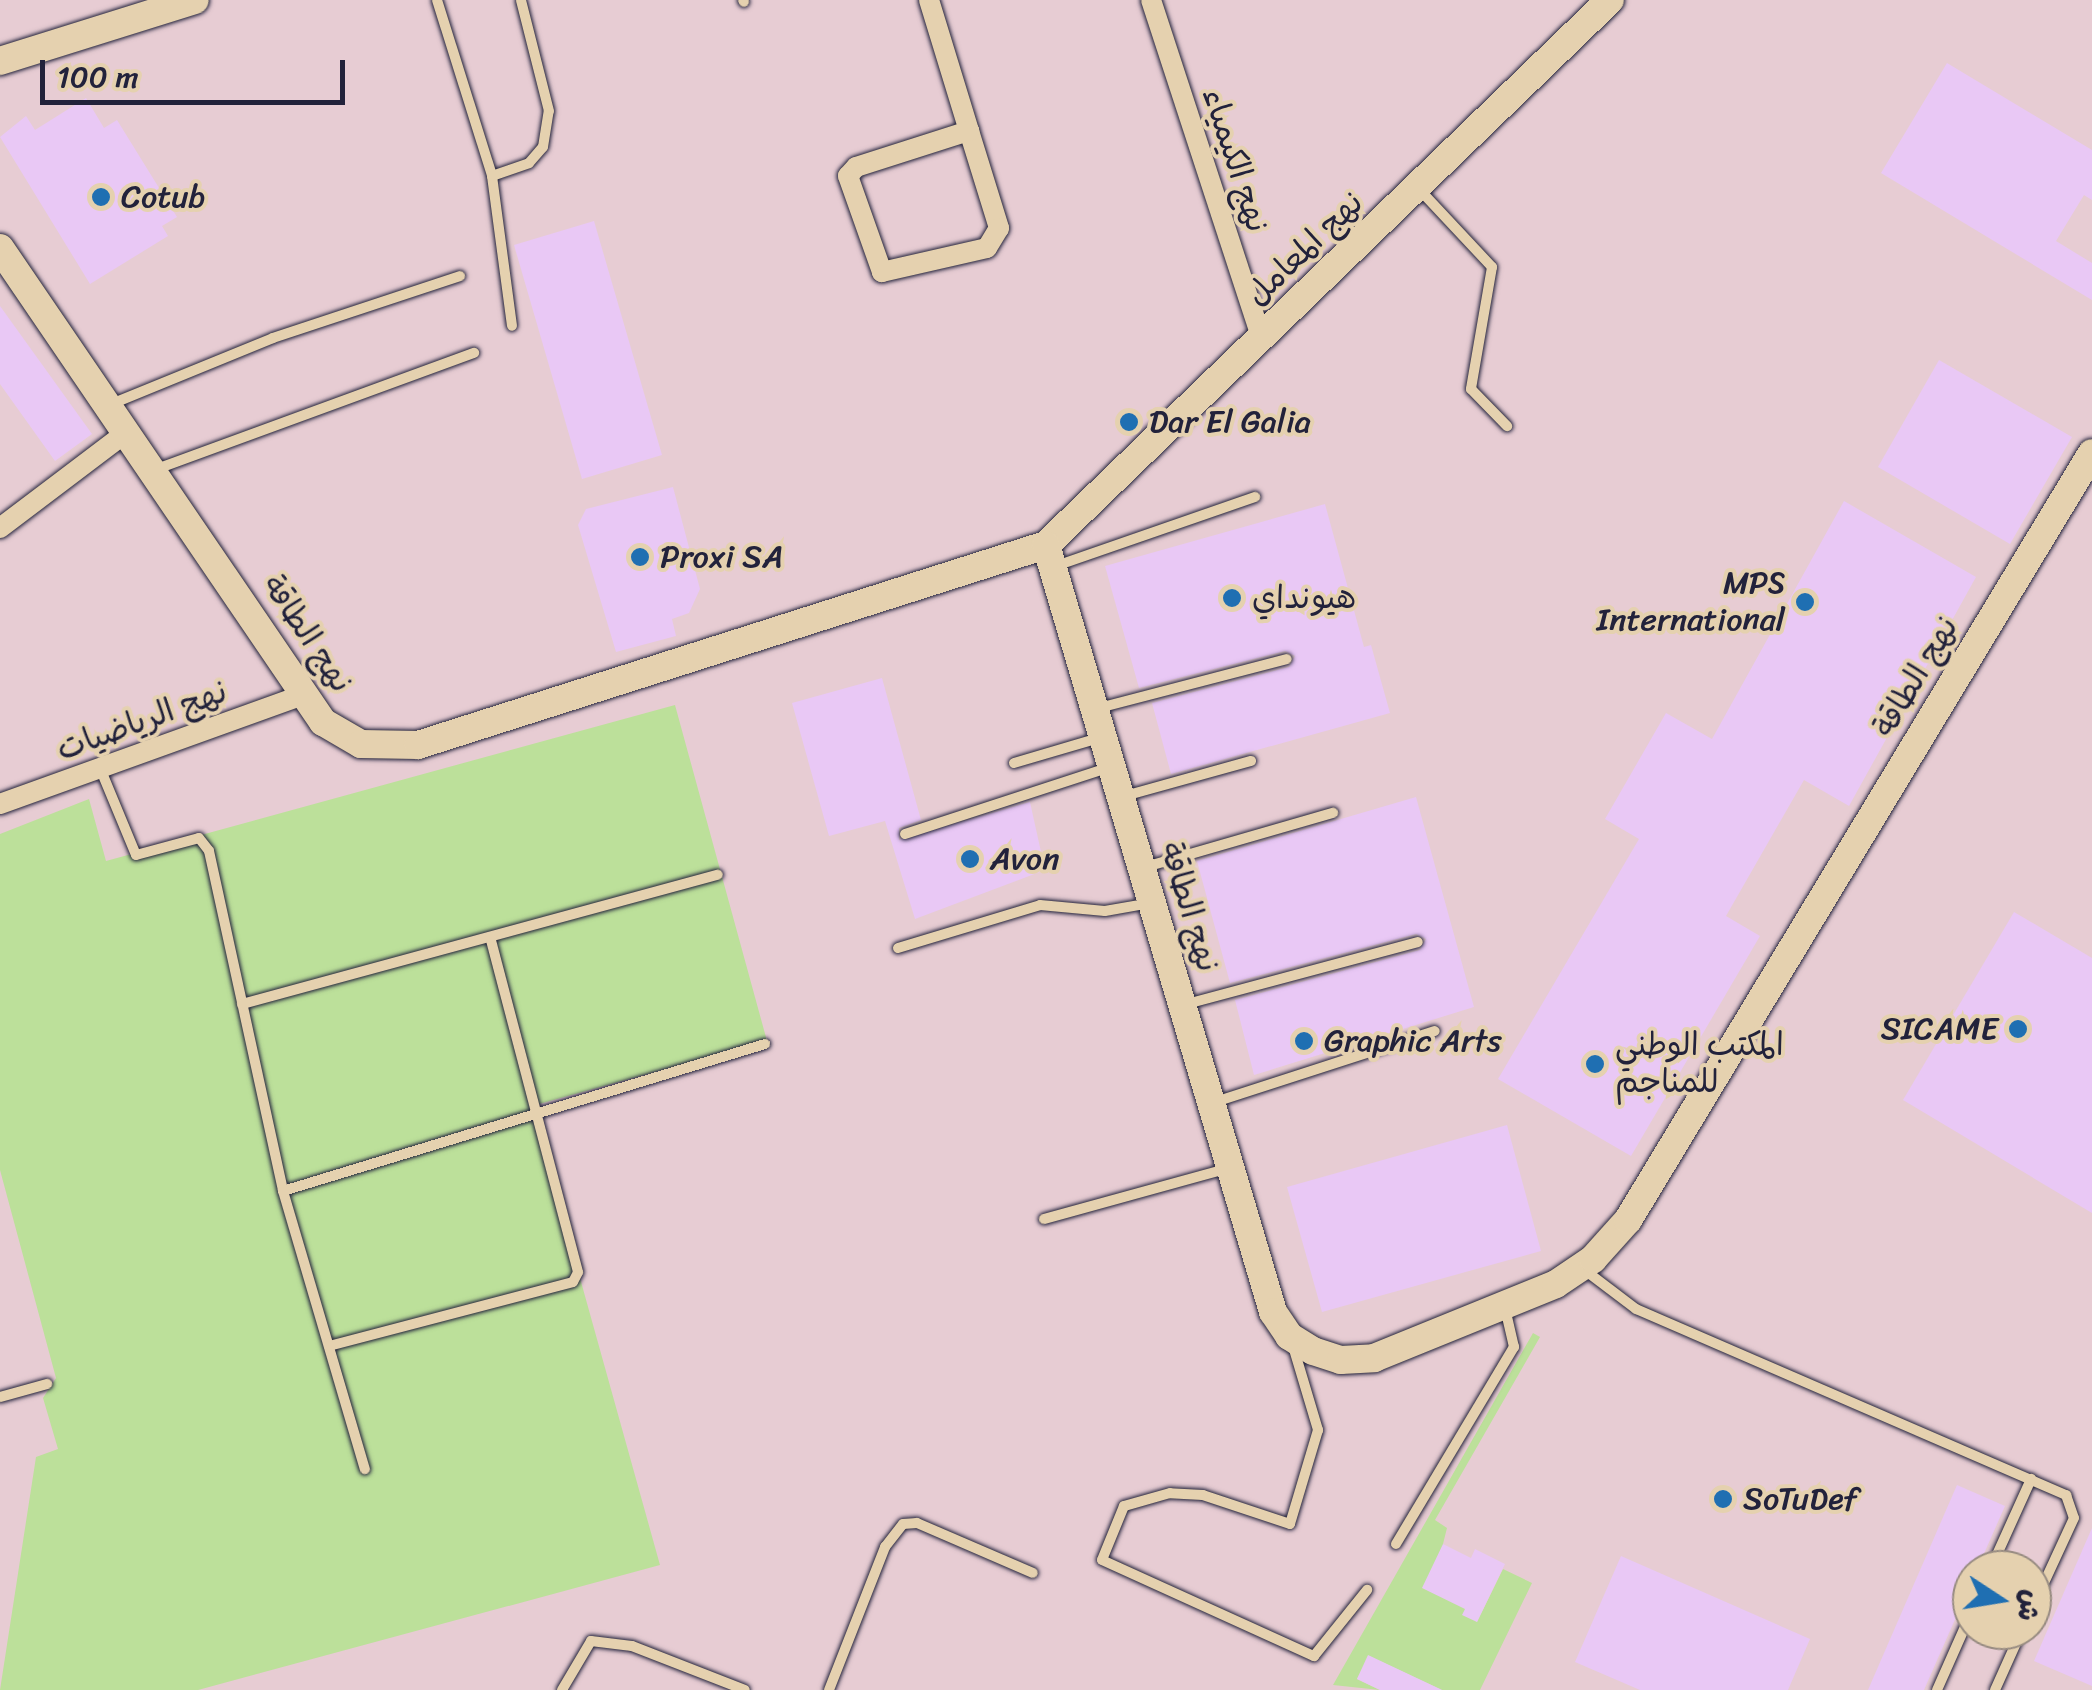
<!DOCTYPE html>
<html>
<head>
<meta charset="utf-8">
<style>
	body { margin:0 }
	#map { position:relative; width:2092px; height:1690px; overflow:hidden; background:#e6cec4; font-family:Sriracha,"Playpen Sans Arabic",sans-serif }
	div>[style] { position:absolute }
	[style*='--x'] { left:calc(var(--x)*1px); top:calc(var(--y)*1px); width:calc(var(--w)*1px); rotate:calc(var(--a)*1deg) }
	.built>* { inset:0; background:#e7ccd3 }
	.green>* { inset:0; background:#bce09a }
	.building>* { inset:0; background:#e9c8f5 }
	.roads { filter:drop-shadow(0 0 2px #22223b) drop-shadow(0 0 2px #22223b) }
	.lane>* { height:10px; margin:-5px; padding:0 5px; transform-origin:5px; border-radius:5px; background:#e5d1af }
	.street>* { height:20px; margin:-10px; padding:0 10px; transform-origin:10px; border-radius:10px; background:#e5d1af }
	.secondary>* { height:28px; margin:-14px; padding:0 14px; transform-origin:14px; border-radius:14px; background:#e5d1af }
	.dots>* { width:28px; height:28px; translate:-50% -50%; box-sizing:border-box; border:5px solid #e5d1af; border-radius:50% }
	span { translate:-50% -50%; white-space:nowrap; text-align:center; line-height:1.15; -webkit-text-stroke:8px #e5d1af; paint-order:stroke }
	.street-label { font-size:32px; color:#22223b }
	.poi-label { font-size:32px; color:#22223b }
	.left { translate:0 -50%; text-align:left }
	.right { translate:-100% -50%; text-align:right }
	.north { position:absolute; left:1952px; top:1550px; width:100px; height:100px; box-sizing:border-box; background:#e5d1af; border:2px solid #978b81; border-radius:50%; rotate:102deg; font-size:28px; font-weight:700; line-height:40px; text-align:center; color:#22223b }
	.north::after { content:''; display:block; margin:auto; width:35px; height:45px; background:#1f6fb2; clip-path:polygon(50% 0,100% 100%,50% 72%,0 100%) }
	.scale { position:absolute; left:40px; top:60px; width:305px; height:45px; box-sizing:border-box; border:5px solid #22223b; border-top:0; padding-left:12px; font-size:30px; line-height:35px; white-space:nowrap; color:#22223b; -webkit-text-stroke:8px #e5d1af; paint-order:stroke }
</style>
</head>
<body>
<div id="map">
	<div class="built">
		<i style="clip-path:polygon(evenodd,0 0,2092px 0,2092px 1690px,0 1690px,0 0,1972px 1570px,2032px 1570px,2032px 1630px,1972px 1630px,1972px 1570px)"></i>
	</div>
	<div class="green">
		<i style="clip-path:polygon(675px 705px,767px 1041px,532px 1106px,660px 1565px,198px 1690px,0 1690px,36px 1457px,58px 1449px,43px 1398px,56px 1378px,0 1170px,0 834px,89px 799px,106px 861px)"></i>
		<i style="clip-path:polygon(1533px 1333px,1540px 1337px,1435px 1520px,1447px 1528px,1443px 1544px,1465px 1609px,1477px 1622px,1503px 1569px,1532px 1583px,1480px 1690px,1442px 1690px,1369px 1656px,1357px 1679px,1380px 1690px,1333px 1685px)"></i>
	</div>
	<div class="building">
		<i style="clip-path:polygon(1947px 63px,2092px 150px,2092px 200px,2084px 195px,2056px 241px,2092px 263px,2092px 300px,1881px 173px)"></i>
		<i style="clip-path:polygon(86px 98px,104px 128px,117px 120px,177px 217px,162px 226px,168px 236px,90px 284px,0 137px,26px 116px,35px 130px)"></i>
		<i style="clip-path:polygon(594px 221px,662px 455px,582px 479px,514px 245px)"></i>
		<i style="clip-path:polygon(0 306px,92px 434px,55px 461px,0 384px)"></i>
		<i style="clip-path:polygon(1939px 360px,2072px 437px,2010px 544px,1878px 467px)"></i>
		<i style="clip-path:polygon(673px 487px,700px 589px,689px 613px,672px 619px,676px 636px,616px 652px,578px 525px,586px 509px)"></i>
		<i style="clip-path:polygon(1844px 501px,1976px 577px,1849px 806px,1804px 780px,1726px 916px,1760px 936px,1631px 1156px,1498px 1079px,1639px 839px,1605px 819px,1666px 713px,1712px 739px)"></i>
		<i style="clip-path:polygon(1325px 504px,1364px 647px,1371px 645px,1390px 713px,1171px 774px,1152px 703px,1289px 667px,1295px 656px,1285px 651px,1139px 688px,1105px 566px)"></i>
		<i style="clip-path:polygon(882px 678px,921px 820px,899px 828px,899px 840px,1030px 802px,1045px 870px,915px 919px,885px 821px,829px 836px,792px 703px)"></i>
		<i style="clip-path:polygon(1416px 797px,1474px 1007px,1254px 1075px,1235px 1000px,1420px 950px,1426px 939px,1416px 934px,1230px 983px,1197px 861px)"></i>
		<i style="clip-path:polygon(2014px 912px,2092px 958px,2092px 1213px,1903px 1100px)"></i>
		<i style="clip-path:polygon(1507px 1125px,1541px 1251px,1322px 1312px,1287px 1187px)"></i>
		<i style="clip-path:polygon(1957px 1485px,2005px 1506px,1924px 1690px,1868px 1690px)"></i>
		<i style="clip-path:polygon(2092px 1528px,2092px 1686px,2034px 1661px)"></i>
		<i style="clip-path:polygon(1443px 1544px,1471px 1558px,1475px 1549px,1505px 1564px,1477px 1622px,1462px 1615px,1465px 1609px,1422px 1588px)"></i>
		<i style="clip-path:polygon(1621px 1556px,1810px 1639px,1788px 1690px,1640px 1690px,1575px 1662px)"></i>
		<i style="clip-path:polygon(1368px 1655px,1442px 1690px,1380px 1690px,1357px 1679px)"></i>
	</div>
	<div class="roads">
		<div class="lane">
			<i style="--x:437;--y:0;--w:184;--a:72.6"></i>
			<i style="--x:492;--y:176;--w:151;--a:82.4"></i>
			<i style="--x:743;--y:0;--w:2;--a:63"></i>
			<i style="--x:492;--y:176;--w:39;--a:-19"></i>
			<i style="--x:529;--y:163;--w:21;--a:-49"></i>
			<i style="--x:543;--y:147;--w:36;--a:-81"></i>
			<i style="--x:549;--y:111;--w:114;--a:-104.2"></i>
			<i style="--x:1419;--y:189;--w:107;--a:46.9"></i>
			<i style="--x:1492;--y:267;--w:124;--a:99.8"></i>
			<i style="--x:1471;--y:389;--w:52;--a:45.8"></i>
			<i style="--x:109;--y:405;--w:177;--a:-22.2"></i>
			<i style="--x:273;--y:338;--w:197;--a:-18.3"></i>
			<i style="--x:154;--y:470;--w:341;--a:-20.1"></i>
			<i style="--x:1053;--y:567;--w:214;--a:-19.1"></i>
			<i style="--x:1095;--y:709;--w:198;--a:-14.6"></i>
			<i style="--x:1014;--y:763;--w:89;--a:-16.4"></i>
			<i style="--x:100;--y:768;--w:94;--a:67.5"></i>
			<i style="--x:136;--y:855;--w:65;--a:-15.1"></i>
			<i style="--x:199;--y:838;--w:16;--a:52"></i>
			<i style="--x:209;--y:851;--w:348;--a:77.7"></i>
			<i style="--x:283;--y:1191;--w:290;--a:73.6"></i>
			<i style="--x:1121;--y:797;--w:135;--a:-15.5"></i>
			<i style="--x:905;--y:834;--w:216;--a:-18.1"></i>
			<i style="--x:1142;--y:868;--w:199;--a:-16.1"></i>
			<i style="--x:898;--y:948;--w:148;--a:-16.8"></i>
			<i style="--x:1040;--y:905;--w:65;--a:5.3"></i>
			<i style="--x:1105;--y:911;--w:47;--a:-9.9"></i>
			<i style="--x:242;--y:1004;--w:493;--a:-15.2"></i>
			<i style="--x:1183;--y:1005;--w:243;--a:-15"></i>
			<i style="--x:1212;--y:1103;--w:234;--a:-17.9"></i>
			<i style="--x:283;--y:1191;--w:504;--a:-16.96"></i>
			<i style="--x:1044;--y:1219;--w:189;--a:-15.4"></i>
			<i style="--x:1582;--y:1268;--w:68;--a:37.2"></i>
			<i style="--x:1636;--y:1309;--w:469;--a:23.4"></i>
			<i style="--x:2066;--y:1495;--w:24;--a:71"></i>
			<i style="--x:2074;--y:1518;--w:100;--a:114.8"></i>
			<i style="--x:329;--y:1346;--w:252;--a:-14.7"></i>
			<i style="--x:573;--y:1282;--w:11;--a:-63"></i>
			<i style="--x:578;--y:1272;--w:346;--a:-104.7"></i>
			<i style="--x:1293;--y:1346;--w:88;--a:73.4"></i>
			<i style="--x:1318;--y:1430;--w:98;--a:106.6"></i>
			<i style="--x:1290;--y:1524;--w:92;--a:-161.6"></i>
			<i style="--x:1203;--y:1495;--w:33;--a:-177"></i>
			<i style="--x:1170;--y:1493;--w:48;--a:164.2"></i>
			<i style="--x:1124;--y:1506;--w:58;--a:112.2"></i>
			<i style="--x:1102;--y:1560;--w:233;--a:24.4"></i>
			<i style="--x:1314;--y:1656;--w:85;--a:-51.2"></i>
			<i style="--x:0;--y:1397;--w:49;--a:-15.5"></i>
			<i style="--x:1396;--y:1544;--w:230;--a:-59.1"></i>
			<i style="--x:1514;--y:1347;--w:40;--a:-103"></i>
			<i style="--x:1990;--y:1570;--w:100;--a:-65.7"></i>
			<i style="--x:562;--y:1690;--w:57;--a:-59.4"></i>
			<i style="--x:591;--y:1641;--w:41;--a:7"></i>
			<i style="--x:632;--y:1646;--w:121;--a:21.3"></i>
			<i style="--x:829;--y:1690;--w:154;--a:-68.6"></i>
			<i style="--x:885;--y:1547;--w:29;--a:-52"></i>
			<i style="--x:903;--y:1524;--w:14;--a:-4"></i>
			<i style="--x:917;--y:1523;--w:126;--a:23.3"></i>
			<i style="--x:1937;--y:1690;--w:86;--a:-66.1"></i>
			<i style="--x:1995;--y:1690;--w:66;--a:-65.8"></i>
		</div>
		<div class="street">
			<i style="--x:929;--y:0;--w:137;--a:73"></i>
			<i style="--x:969;--y:131;--w:102;--a:72.8"></i>
			<i style="--x:999;--y:228;--w:23;--a:121"></i>
			<i style="--x:987;--y:248;--w:108;--a:167.1"></i>
			<i style="--x:882;--y:272;--w:102;--a:-109.5"></i>
			<i style="--x:848;--y:176;--w:12;--a:-48"></i>
			<i style="--x:856;--y:167;--w:119;--a:-17.7"></i>
			<i style="--x:1151;--y:0;--w:357;--a:71.9"></i>
			<i style="--x:0;--y:528;--w:159;--a:-37.1"></i>
			<i style="--x:0;--y:804;--w:324;--a:-19.8"></i>
		</div>
		<div class="secondary">
			<i style="--x:0;--y:61;--w:204;--a:-17.4"></i>
			<i style="--x:0;--y:248;--w:574;--a:55.73"></i>
			<i style="--x:323;--y:722;--w:44;--a:30.1"></i>
			<i style="--x:361;--y:744;--w:57;--a:1"></i>
			<i style="--x:418;--y:745;--w:659;--a:-17.67"></i>
			<i style="--x:1046;--y:545;--w:784;--a:-44.02"></i>
			<i style="--x:1046;--y:545;--w:800;--a:73.51"></i>
			<i style="--x:1273;--y:1312;--w:29;--a:56"></i>
			<i style="--x:1289;--y:1336;--w:28;--a:32"></i>
			<i style="--x:1313;--y:1351;--w:29;--a:18"></i>
			<i style="--x:1341;--y:1360;--w:33;--a:-3"></i>
			<i style="--x:1374;--y:1358;--w:196;--a:-22.1"></i>
			<i style="--x:1556;--y:1284;--w:45;--a:-34"></i>
			<i style="--x:1593;--y:1259;--w:52;--a:-48.1"></i>
			<i style="--x:1628;--y:1220;--w:896;--a:-58.83"></i>
		</div>
	</div>
	<div class="dots">
		<i style="left:101px;top:197px;background:#1f6fb2"></i>
		<i style="left:1129px;top:422px;background:#1f6fb2"></i>
		<i style="left:640px;top:557px;background:#1f6fb2"></i>
		<i style="left:1232px;top:598px;background:#1f6fb2"></i>
		<i style="left:1805px;top:602px;background:#1f6fb2"></i>
		<i style="left:970px;top:859px;background:#1f6fb2"></i>
		<i style="left:2018px;top:1029px;background:#1f6fb2"></i>
		<i style="left:1304px;top:1041px;background:#1f6fb2"></i>
		<i style="left:1595px;top:1064px;background:#1f6fb2"></i>
		<i style="left:1723px;top:1499px;background:#1f6fb2"></i>
	</div>
	<div class="street-label">
		<span style="left:1235px;top:160px;rotate:72deg">نهج الكيمياء</span>
		<span style="left:1305px;top:249px;rotate:-44deg">نهج المعامل</span>
		<span style="left:307px;top:634px;rotate:56deg">نهج الطاقة</span>
		<span style="left:1916px;top:677px;rotate:-59deg">نهج الطاقة</span>
		<span style="left:142px;top:721px;rotate:-20deg">نهج الرياضيات</span>
		<span style="left:1189px;top:907px;rotate:73deg">نهج الطاقة</span>
	</div>
	<div class="poi-label">
		<span class="left" style="left:121px;top:197px">Cotub</span>
		<span class="left" style="left:1149px;top:422px">Dar El Galia</span>
		<span class="left" style="left:660px;top:557px">Proxi SA</span>
		<span class="right" style="left:1785px;top:602px">MPS<br>International</span>
		<span class="left" style="left:1252px;top:598px">هيونداي</span>
		<span class="left" style="left:990px;top:859px">Avon</span>
		<span class="right" style="left:1998px;top:1029px">SICAME</span>
		<span class="left" style="left:1324px;top:1041px">Graphic Arts</span>
		<span class="left" style="left:1615px;top:1064px">المكتب الوطني<br>للمناجم</span>
		<span class="left" style="left:1743px;top:1499px">SoTuDef</span>
	</div>
	<div class="north">ش</div>
	<div class="scale">100 m</div>
</div>
</body>
</html>
